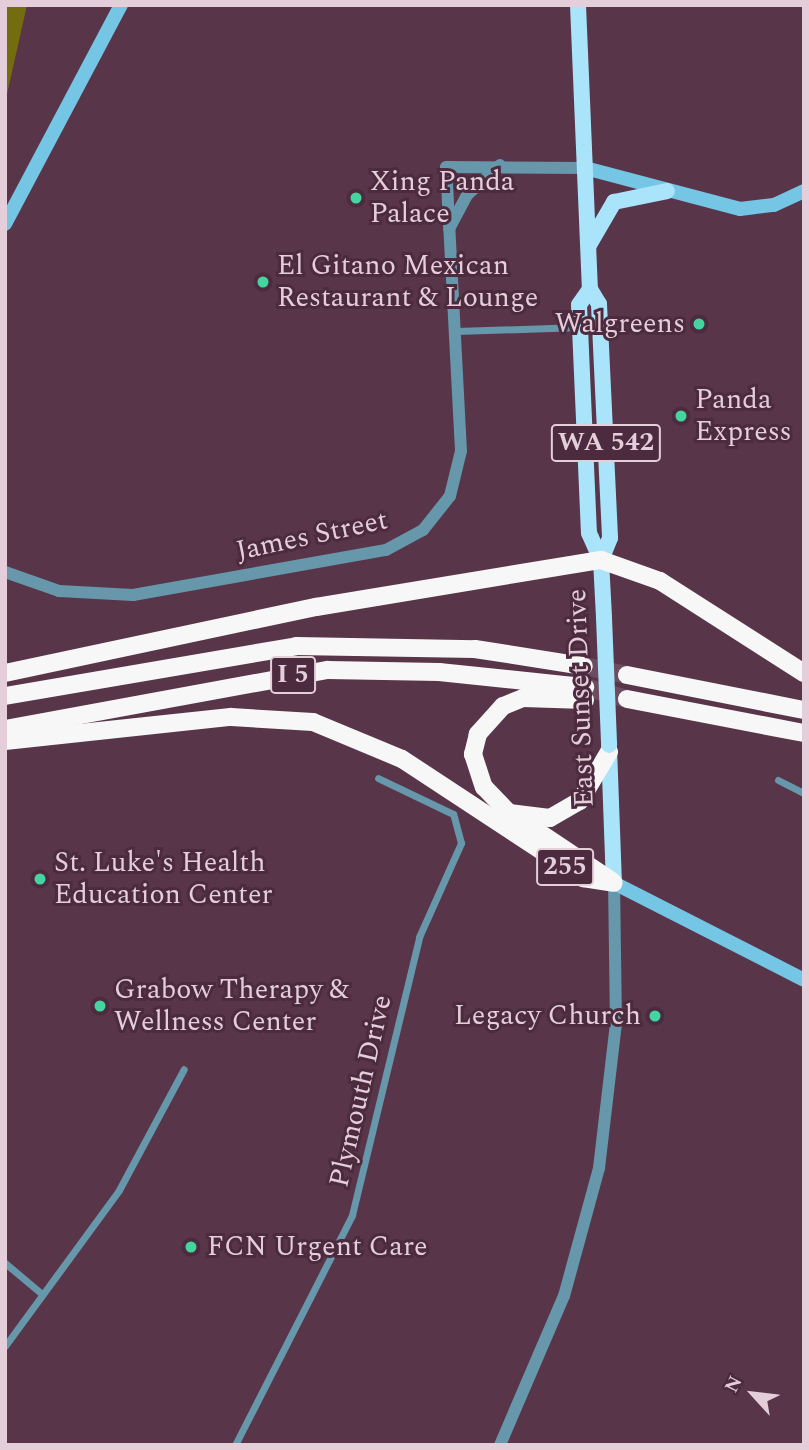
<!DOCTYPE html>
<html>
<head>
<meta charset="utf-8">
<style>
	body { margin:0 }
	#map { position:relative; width:809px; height:1450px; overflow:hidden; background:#583549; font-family:Spectral,serif }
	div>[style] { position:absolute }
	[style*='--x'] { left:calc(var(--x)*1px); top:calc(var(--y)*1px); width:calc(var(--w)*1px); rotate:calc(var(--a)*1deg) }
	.forest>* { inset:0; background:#736d0f }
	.motorway-tunnel>* { height:18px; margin-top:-9px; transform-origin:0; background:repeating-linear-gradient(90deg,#6d4c5f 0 18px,transparent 0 27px) }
	.minor>* { height:7px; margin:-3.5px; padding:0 3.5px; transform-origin:3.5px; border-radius:3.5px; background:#6697aa }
	.tertiary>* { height:12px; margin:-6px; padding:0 6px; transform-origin:6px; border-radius:6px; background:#6697aa }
	.secondary>* { height:14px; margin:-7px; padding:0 7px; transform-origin:7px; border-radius:7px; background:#75c5e4 }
	.primary>* { height:16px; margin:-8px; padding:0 8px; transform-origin:8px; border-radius:8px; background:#aae4fb }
	.motorway>* { height:18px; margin:-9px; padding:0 9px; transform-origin:9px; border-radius:9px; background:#f7f7f7 }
	.primary-bridge>* { height:16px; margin:-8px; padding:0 8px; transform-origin:8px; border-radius:8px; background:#aae4fb }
	.dots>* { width:19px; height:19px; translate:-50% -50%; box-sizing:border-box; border:4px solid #4c2b3e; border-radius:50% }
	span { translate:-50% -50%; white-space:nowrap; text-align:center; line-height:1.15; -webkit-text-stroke:6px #4c2b3e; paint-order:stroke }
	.shield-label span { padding:2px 5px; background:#4c2b3e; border:2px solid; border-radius:5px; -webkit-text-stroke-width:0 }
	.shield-label { font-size:26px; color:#e4ced9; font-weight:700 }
	.poi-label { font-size:28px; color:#e4ced9 }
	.left { translate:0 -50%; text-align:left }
	.right { translate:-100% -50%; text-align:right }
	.street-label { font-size:28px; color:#e4ced9 }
	.frame { position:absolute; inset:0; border:7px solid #e4ced9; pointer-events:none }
	.north { position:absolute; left:718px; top:1359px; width:70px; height:70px; -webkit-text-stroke:5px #4c2b3e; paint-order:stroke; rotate:297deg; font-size:19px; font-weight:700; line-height:28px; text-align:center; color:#e4ced9 }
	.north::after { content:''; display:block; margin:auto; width:24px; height:32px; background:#e4ced9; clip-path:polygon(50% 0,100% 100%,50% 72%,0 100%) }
</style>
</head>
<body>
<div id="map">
	<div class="forest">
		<i style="clip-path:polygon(5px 5px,27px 5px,5px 103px)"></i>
	</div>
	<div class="motorway-tunnel">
		<i style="--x:584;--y:666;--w:44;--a:11.8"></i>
		<i style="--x:585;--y:687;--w:44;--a:15.9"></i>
	</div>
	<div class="minor">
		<i style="--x:456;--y:331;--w:124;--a:-1.8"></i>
		<i style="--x:778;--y:780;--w:29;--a:27"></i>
		<i style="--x:5;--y:1263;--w:48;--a:40"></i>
		<i style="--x:5;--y:1346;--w:193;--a:-53.8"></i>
		<i style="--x:119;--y:1190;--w:137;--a:-61.8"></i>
		<i style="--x:235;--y:1445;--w:258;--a:-63"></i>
		<i style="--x:352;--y:1215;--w:286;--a:-76.4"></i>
		<i style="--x:419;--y:937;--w:103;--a:-65.9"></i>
		<i style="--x:461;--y:843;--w:30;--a:-105"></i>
		<i style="--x:453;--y:814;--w:83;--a:-154.4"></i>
	</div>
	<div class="tertiary">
		<i style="--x:449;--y:229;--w:40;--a:-62"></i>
		<i style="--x:468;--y:194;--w:43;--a:-42.2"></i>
		<i style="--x:5;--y:572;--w:57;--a:19.4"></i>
		<i style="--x:59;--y:591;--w:74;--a:3.1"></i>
		<i style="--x:133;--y:595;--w:257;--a:-10.1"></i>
		<i style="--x:386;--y:550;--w:42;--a:-28.4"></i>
		<i style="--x:423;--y:530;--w:43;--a:-51.5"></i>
		<i style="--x:450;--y:496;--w:46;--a:-76.3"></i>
		<i style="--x:461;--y:451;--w:284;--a:-93"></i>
		<i style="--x:446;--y:167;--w:139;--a:0.4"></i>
		<i style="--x:500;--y:1445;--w:162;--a:-66.8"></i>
		<i style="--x:564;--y:1296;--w:133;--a:-74.7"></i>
		<i style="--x:599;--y:1168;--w:145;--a:-83.3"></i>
		<i style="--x:616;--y:1024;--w:141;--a:-90.8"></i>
	</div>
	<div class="secondary">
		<i style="--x:585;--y:168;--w:160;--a:14.8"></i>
		<i style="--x:740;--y:209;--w:34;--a:-7"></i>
		<i style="--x:774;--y:205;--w:33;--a:-25"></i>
		<i style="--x:5;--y:224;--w:248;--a:-62.1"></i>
		<i style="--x:614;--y:883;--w:213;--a:27"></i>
	</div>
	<div class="primary">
		<i style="--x:578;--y:5;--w:284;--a:87.6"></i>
		<i style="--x:590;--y:289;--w:17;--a:59"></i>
		<i style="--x:599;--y:304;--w:234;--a:87.3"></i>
		<i style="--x:610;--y:538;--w:24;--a:112"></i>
		<i style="--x:601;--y:560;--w:58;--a:87"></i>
		<i style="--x:589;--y:245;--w:50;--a:-59.8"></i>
		<i style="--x:614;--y:202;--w:54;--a:-11.7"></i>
		<i style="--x:590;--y:289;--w:19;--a:125"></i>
		<i style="--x:579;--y:305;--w:228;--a:87.5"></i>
		<i style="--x:589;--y:533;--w:30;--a:66"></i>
		<i style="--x:609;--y:748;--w:135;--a:87.9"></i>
	</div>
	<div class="motorway">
		<i style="--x:5;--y:673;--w:318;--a:-12"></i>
		<i style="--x:316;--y:607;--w:289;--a:-9.4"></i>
		<i style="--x:601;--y:560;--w:63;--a:19.6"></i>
		<i style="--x:660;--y:581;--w:171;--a:32.6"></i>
		<i style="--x:627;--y:675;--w:180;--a:11.2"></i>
		<i style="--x:5;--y:696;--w:295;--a:-9.7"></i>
		<i style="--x:296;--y:646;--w:179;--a:1"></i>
		<i style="--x:475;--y:649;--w:110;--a:8.9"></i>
		<i style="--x:627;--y:699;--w:180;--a:10.9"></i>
		<i style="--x:585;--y:700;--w:62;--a:-178.2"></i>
		<i style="--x:523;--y:698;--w:22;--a:158"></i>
		<i style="--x:503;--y:706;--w:38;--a:132"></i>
		<i style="--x:478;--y:734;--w:21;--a:104"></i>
		<i style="--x:473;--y:754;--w:35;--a:72"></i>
		<i style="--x:484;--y:787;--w:36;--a:46"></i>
		<i style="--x:509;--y:813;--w:41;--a:7"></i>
		<i style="--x:550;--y:818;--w:34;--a:-30"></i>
		<i style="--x:580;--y:801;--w:57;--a:-59.4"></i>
		<i style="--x:5;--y:729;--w:328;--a:-10.4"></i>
		<i style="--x:328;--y:670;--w:111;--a:1"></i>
		<i style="--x:439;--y:672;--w:147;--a:5.9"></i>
		<i style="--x:5;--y:741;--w:227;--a:-6.1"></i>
		<i style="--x:231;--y:717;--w:82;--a:3.5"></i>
		<i style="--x:313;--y:722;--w:96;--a:22.6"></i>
		<i style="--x:402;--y:759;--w:217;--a:33.3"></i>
		<i style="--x:583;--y:878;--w:31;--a:9"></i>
		<i style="--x:519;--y:819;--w:112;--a:33.7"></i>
	</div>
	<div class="primary-bridge">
		<i style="--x:604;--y:618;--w:127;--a:87.7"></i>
	</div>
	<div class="dots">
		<i style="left:356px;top:198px;background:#43d4a0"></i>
		<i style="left:263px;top:282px;background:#43d4a0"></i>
		<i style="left:699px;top:324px;background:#43d4a0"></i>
		<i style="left:681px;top:416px;background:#43d4a0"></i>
		<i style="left:40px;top:879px;background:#43d4a0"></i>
		<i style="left:100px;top:1006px;background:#43d4a0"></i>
		<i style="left:655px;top:1016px;background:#43d4a0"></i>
		<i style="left:191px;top:1247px;background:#43d4a0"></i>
	</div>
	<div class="shield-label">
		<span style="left:606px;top:443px">WA 542</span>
		<span style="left:293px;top:675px">I 5</span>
		<span style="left:565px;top:867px">255</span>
	</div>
	<div class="poi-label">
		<span class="left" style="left:370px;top:198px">Xing Panda<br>Palace</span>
		<span class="left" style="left:277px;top:282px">El Gitano Mexican<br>Restaurant &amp; Lounge</span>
		<span class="right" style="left:685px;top:324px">Walgreens</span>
		<span class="left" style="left:695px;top:416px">Panda<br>Express</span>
		<span class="left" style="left:54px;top:879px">St. Luke's Health<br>Education Center</span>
		<span class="left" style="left:114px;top:1006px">Grabow Therapy &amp;<br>Wellness Center</span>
		<span class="right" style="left:641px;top:1016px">Legacy Church</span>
		<span class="left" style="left:207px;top:1247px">FCN Urgent Care</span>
	</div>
	<div class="street-label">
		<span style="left:312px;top:536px;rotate:-12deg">James Street</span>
		<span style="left:581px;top:698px;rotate:-92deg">East Sunset Drive</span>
		<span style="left:361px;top:1091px;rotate:-77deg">Plymouth Drive</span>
	</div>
	<div class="frame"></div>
	<div class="north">N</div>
</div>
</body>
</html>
